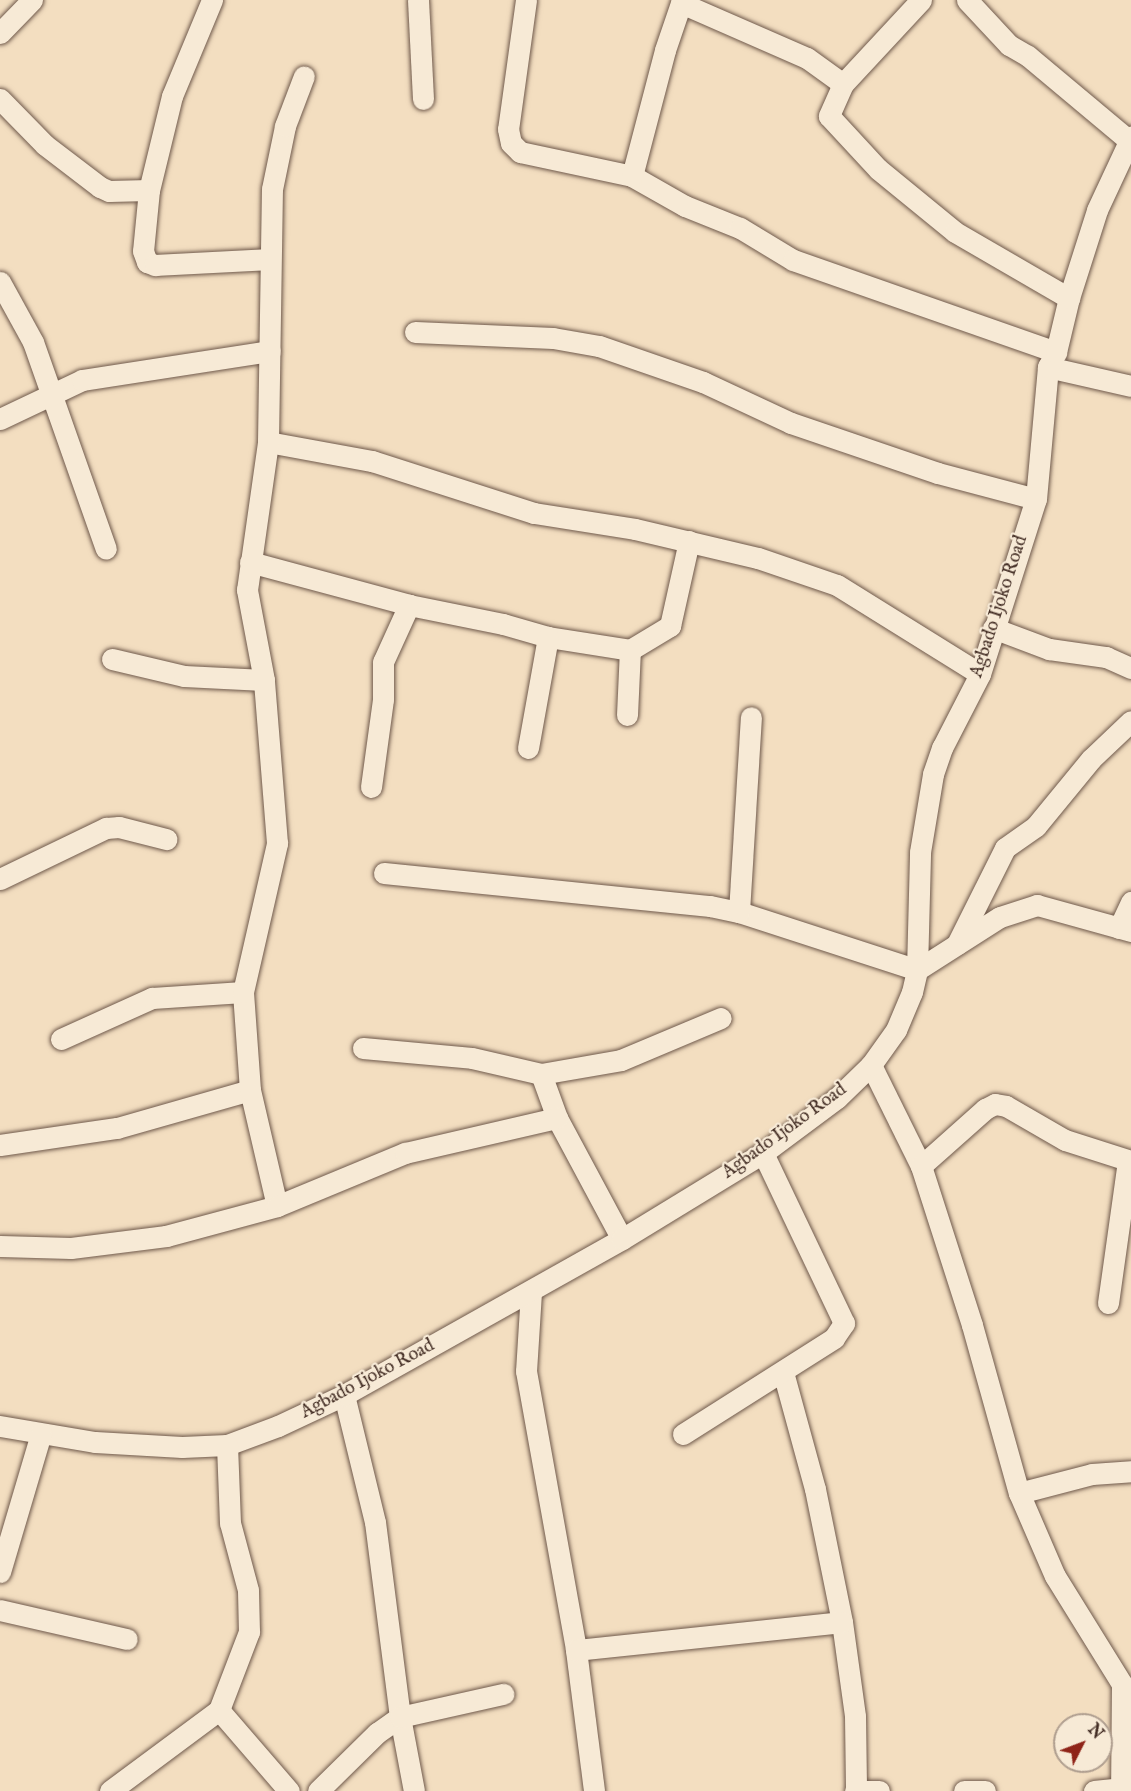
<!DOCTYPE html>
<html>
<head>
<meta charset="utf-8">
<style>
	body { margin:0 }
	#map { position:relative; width:1131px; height:1791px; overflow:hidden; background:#f3dec0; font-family:"IM FELL English",serif }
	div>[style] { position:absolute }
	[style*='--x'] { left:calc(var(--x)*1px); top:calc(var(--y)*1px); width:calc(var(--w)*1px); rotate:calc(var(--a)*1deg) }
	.roads { filter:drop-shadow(0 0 2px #6f594b) drop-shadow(0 0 2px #6f594b) }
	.minor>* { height:21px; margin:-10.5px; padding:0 10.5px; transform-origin:10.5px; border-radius:10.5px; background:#f7ead6 }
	span { translate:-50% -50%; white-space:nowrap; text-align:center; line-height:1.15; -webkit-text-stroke:4.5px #f7ead6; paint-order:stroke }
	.street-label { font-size:18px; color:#432d24 }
	.north { position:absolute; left:1053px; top:1713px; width:60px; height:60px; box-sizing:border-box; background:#f7ead6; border:2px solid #af9e8f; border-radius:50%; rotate:48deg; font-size:16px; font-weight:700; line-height:24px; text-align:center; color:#432d24 }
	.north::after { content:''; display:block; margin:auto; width:21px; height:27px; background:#8f2418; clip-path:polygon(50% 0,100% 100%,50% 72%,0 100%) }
</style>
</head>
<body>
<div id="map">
	<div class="roads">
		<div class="minor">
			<i style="--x:212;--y:0;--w:104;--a:112.6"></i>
			<i style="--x:172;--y:96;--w:97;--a:103.7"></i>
			<i style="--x:149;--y:190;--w:61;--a:95.6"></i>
			<i style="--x:143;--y:251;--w:12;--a:70"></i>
			<i style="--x:147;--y:262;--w:9;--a:21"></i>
			<i style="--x:155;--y:265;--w:115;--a:-3"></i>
			<i style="--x:418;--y:0;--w:99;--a:87.1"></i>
			<i style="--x:526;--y:0;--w:130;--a:97.9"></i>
			<i style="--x:508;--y:129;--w:14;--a:78"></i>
			<i style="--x:511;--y:143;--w:13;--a:45"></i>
			<i style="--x:520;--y:152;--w:115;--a:12.1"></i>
			<i style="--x:632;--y:176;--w:61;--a:29.5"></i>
			<i style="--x:685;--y:206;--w:59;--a:21.8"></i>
			<i style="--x:740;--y:228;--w:62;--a:31.1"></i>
			<i style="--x:793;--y:260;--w:279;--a:19.3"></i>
			<i style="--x:921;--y:0;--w:115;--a:132.9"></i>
			<i style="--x:843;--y:84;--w:35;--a:114"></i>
			<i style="--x:829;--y:116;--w:72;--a:47.2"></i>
			<i style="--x:878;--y:169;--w:99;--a:39.3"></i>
			<i style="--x:955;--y:232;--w:132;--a:30.1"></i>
			<i style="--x:967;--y:0;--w:62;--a:47"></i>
			<i style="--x:1009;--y:45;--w:22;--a:30"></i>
			<i style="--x:1028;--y:56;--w:134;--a:39.9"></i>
			<i style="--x:681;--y:3;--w:137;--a:23.6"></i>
			<i style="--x:807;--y:58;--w:44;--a:35.8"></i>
			<i style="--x:0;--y:33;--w:46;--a:-45.9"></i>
			<i style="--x:0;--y:99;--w:64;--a:45.6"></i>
			<i style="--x:45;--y:145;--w:69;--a:37.4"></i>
			<i style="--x:100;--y:187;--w:10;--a:24"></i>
			<i style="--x:109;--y:191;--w:40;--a:-1.4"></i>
			<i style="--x:632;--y:176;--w:130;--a:-75.3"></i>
			<i style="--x:665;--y:50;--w:53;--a:-71.2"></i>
			<i style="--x:0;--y:282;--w:68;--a:61.2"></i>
			<i style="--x:33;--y:342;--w:219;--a:70.6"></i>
			<i style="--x:415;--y:332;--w:138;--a:2.5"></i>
			<i style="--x:553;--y:338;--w:47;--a:9.9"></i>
			<i style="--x:599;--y:346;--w:110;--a:19.1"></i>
			<i style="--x:703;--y:382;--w:97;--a:25"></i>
			<i style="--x:791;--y:423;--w:155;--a:18.8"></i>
			<i style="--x:938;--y:473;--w:101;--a:14.9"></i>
			<i style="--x:1048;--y:367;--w:85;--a:12.9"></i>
			<i style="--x:0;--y:419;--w:91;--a:-25.4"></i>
			<i style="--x:82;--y:380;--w:190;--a:-8.8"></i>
			<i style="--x:268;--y:442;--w:106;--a:10.4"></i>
			<i style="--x:372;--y:461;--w:170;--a:17.8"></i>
			<i style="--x:534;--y:513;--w:102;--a:9"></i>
			<i style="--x:635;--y:529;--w:126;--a:13.3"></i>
			<i style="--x:758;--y:558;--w:83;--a:18.9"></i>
			<i style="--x:837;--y:585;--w:168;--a:31.9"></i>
			<i style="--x:250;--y:562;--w:165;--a:15.1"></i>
			<i style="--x:409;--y:605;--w:96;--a:11.4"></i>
			<i style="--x:503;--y:624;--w:47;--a:16.1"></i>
			<i style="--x:548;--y:637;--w:83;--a:9"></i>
			<i style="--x:630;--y:650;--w:47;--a:-31"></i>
			<i style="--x:670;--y:626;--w:87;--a:-77.4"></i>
			<i style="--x:993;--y:628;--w:60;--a:20.6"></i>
			<i style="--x:1049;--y:649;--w:58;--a:8"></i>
			<i style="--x:1106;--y:657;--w:27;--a:24"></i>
			<i style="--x:112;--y:659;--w:74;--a:13.3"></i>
			<i style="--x:184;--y:676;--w:80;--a:2.9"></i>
			<i style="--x:627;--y:715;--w:65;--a:-87.4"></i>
			<i style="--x:528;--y:748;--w:113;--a:-79.8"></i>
			<i style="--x:371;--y:787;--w:89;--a:-82.2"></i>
			<i style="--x:383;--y:699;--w:37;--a:-90"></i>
			<i style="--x:383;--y:662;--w:63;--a:-65.5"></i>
			<i style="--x:384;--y:873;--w:328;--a:5.8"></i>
			<i style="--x:710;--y:906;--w:30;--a:12"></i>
			<i style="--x:739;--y:912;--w:187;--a:18"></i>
			<i style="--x:917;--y:970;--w:98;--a:-32.6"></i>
			<i style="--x:1000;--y:917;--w:39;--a:-18"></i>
			<i style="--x:1037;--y:905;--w:98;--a:15.5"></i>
			<i style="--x:0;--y:879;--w:118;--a:-25.7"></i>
			<i style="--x:106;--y:828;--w:13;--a:-4"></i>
			<i style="--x:119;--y:827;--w:49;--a:14.3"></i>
			<i style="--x:739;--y:912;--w:195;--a:-86.5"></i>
			<i style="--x:1119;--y:928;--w:29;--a:-65"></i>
			<i style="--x:957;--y:944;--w:107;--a:-63.4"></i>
			<i style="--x:1005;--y:848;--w:38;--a:-35"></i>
			<i style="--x:1036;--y:826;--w:87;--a:-50.6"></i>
			<i style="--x:1091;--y:759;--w:55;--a:-43.5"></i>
			<i style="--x:61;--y:1039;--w:100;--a:-24.3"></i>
			<i style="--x:152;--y:998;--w:91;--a:-3.8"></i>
			<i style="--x:363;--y:1048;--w:109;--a:5.2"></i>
			<i style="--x:472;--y:1058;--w:71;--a:13.1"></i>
			<i style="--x:541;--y:1074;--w:81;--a:-9.9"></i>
			<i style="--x:621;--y:1060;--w:108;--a:-22.8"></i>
			<i style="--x:871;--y:1065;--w:113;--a:63.7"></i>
			<i style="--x:921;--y:1166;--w:167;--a:72.2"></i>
			<i style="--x:972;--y:1325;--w:174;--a:74.4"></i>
			<i style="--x:1019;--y:1493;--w:90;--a:66.6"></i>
			<i style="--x:1055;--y:1576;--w:127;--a:58.2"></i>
			<i style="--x:1122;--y:1684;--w:107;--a:90.5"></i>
			<i style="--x:541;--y:1074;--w:47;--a:70"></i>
			<i style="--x:557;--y:1118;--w:137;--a:61.8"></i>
			<i style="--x:0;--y:1145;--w:118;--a:-8.3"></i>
			<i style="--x:117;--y:1128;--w:138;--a:-15.9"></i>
			<i style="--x:921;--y:1166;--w:86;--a:-41.7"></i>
			<i style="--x:985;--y:1109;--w:11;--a:-27"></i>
			<i style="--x:995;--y:1104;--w:11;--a:10"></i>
			<i style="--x:1006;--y:1106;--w:68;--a:30"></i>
			<i style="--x:1065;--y:1140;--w:69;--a:17.7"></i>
			<i style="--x:277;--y:1206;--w:119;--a:-103.1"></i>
			<i style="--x:250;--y:1090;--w:98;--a:-94.1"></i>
			<i style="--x:243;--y:992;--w:153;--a:-77.1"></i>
			<i style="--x:277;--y:843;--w:164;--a:-94.6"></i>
			<i style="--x:264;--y:680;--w:92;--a:-100.7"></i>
			<i style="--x:247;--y:590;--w:149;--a:-81.9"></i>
			<i style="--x:268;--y:442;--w:253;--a:-89.1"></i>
			<i style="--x:272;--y:189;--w:64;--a:-78.3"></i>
			<i style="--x:285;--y:126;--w:53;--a:-69.2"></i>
			<i style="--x:0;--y:1246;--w:71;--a:1.6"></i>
			<i style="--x:71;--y:1248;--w:96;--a:-7.2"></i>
			<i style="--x:166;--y:1236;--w:115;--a:-15.1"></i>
			<i style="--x:277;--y:1206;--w:139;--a:-22.5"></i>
			<i style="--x:405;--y:1153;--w:156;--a:-13"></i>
			<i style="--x:531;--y:1292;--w:79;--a:93.6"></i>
			<i style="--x:526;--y:1371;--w:283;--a:79.8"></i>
			<i style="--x:576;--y:1650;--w:142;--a:82.7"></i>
			<i style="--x:1108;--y:1303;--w:143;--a:-82"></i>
			<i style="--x:783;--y:1372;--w:121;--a:74.7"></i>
			<i style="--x:815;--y:1489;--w:136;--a:78.5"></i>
			<i style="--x:842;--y:1622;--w:95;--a:82.1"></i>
			<i style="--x:855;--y:1716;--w:75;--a:89.2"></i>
			<i style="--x:344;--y:1395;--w:131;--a:76.3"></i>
			<i style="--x:375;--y:1522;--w:197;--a:82.7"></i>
			<i style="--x:400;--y:1717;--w:75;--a:79.3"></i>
			<i style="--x:0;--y:1426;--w:96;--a:9.6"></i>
			<i style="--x:95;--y:1442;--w:87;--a:3.3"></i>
			<i style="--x:182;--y:1447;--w:45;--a:-2.5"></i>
			<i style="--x:227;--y:1445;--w:54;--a:-20.4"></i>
			<i style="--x:278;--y:1426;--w:73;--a:-25.2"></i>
			<i style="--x:344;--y:1395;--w:319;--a:-29.3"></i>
			<i style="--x:622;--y:1239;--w:165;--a:-31.4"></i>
			<i style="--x:763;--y:1153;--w:92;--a:-36.6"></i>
			<i style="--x:837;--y:1098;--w:47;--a:-44.1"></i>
			<i style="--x:871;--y:1065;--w:43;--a:-54.5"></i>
			<i style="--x:896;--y:1030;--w:41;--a:-67.2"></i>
			<i style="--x:912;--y:992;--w:23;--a:-77"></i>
			<i style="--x:917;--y:970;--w:118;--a:-88.5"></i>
			<i style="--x:920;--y:852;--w:79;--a:-80.5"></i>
			<i style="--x:933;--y:774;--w:28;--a:-71"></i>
			<i style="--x:942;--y:748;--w:83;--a:-62.8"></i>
			<i style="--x:980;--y:674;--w:184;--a:-72.3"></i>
			<i style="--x:1036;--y:499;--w:133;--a:-84.8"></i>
			<i style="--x:1048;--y:367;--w:17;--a:-62"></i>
			<i style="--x:1056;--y:352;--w:56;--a:-76.5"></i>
			<i style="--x:1069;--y:298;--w:92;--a:-72.3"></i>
			<i style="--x:1097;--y:210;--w:81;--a:-65"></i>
			<i style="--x:683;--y:1434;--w:179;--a:-32.4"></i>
			<i style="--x:834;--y:1338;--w:18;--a:-56"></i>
			<i style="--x:844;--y:1323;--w:188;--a:-115.5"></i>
			<i style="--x:1019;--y:1493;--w:75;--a:-14.6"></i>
			<i style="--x:1092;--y:1474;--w:39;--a:-4"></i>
			<i style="--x:0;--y:1572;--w:144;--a:-73.5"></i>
			<i style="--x:0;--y:1610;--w:130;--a:12.9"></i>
			<i style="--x:576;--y:1650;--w:267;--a:-6"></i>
			<i style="--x:219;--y:1710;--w:107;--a:49.2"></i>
			<i style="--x:110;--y:1791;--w:136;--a:-36.6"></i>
			<i style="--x:219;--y:1710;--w:84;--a:-69"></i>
			<i style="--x:249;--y:1632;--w:42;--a:-91.4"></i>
			<i style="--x:248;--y:1590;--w:69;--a:-105"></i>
			<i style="--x:230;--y:1523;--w:78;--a:-92.2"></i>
			<i style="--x:318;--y:1791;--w:83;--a:-44.5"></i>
			<i style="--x:377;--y:1733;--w:28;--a:-35"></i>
			<i style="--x:400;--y:1717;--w:106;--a:-12.6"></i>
			<i style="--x:855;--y:1791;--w:24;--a:0"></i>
			<i style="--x:964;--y:1791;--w:21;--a:0"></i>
			<i style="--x:1094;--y:1791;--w:27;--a:-6"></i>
		</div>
	</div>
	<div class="street-label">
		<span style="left:1000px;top:607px;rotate:-72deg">Agbado Ijoko Road</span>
		<span style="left:785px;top:1132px;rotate:-36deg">Agbado Ijoko Road</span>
		<span style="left:368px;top:1380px;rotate:-28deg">Agbado Ijoko Road</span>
	</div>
	<div class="north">N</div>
</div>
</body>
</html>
